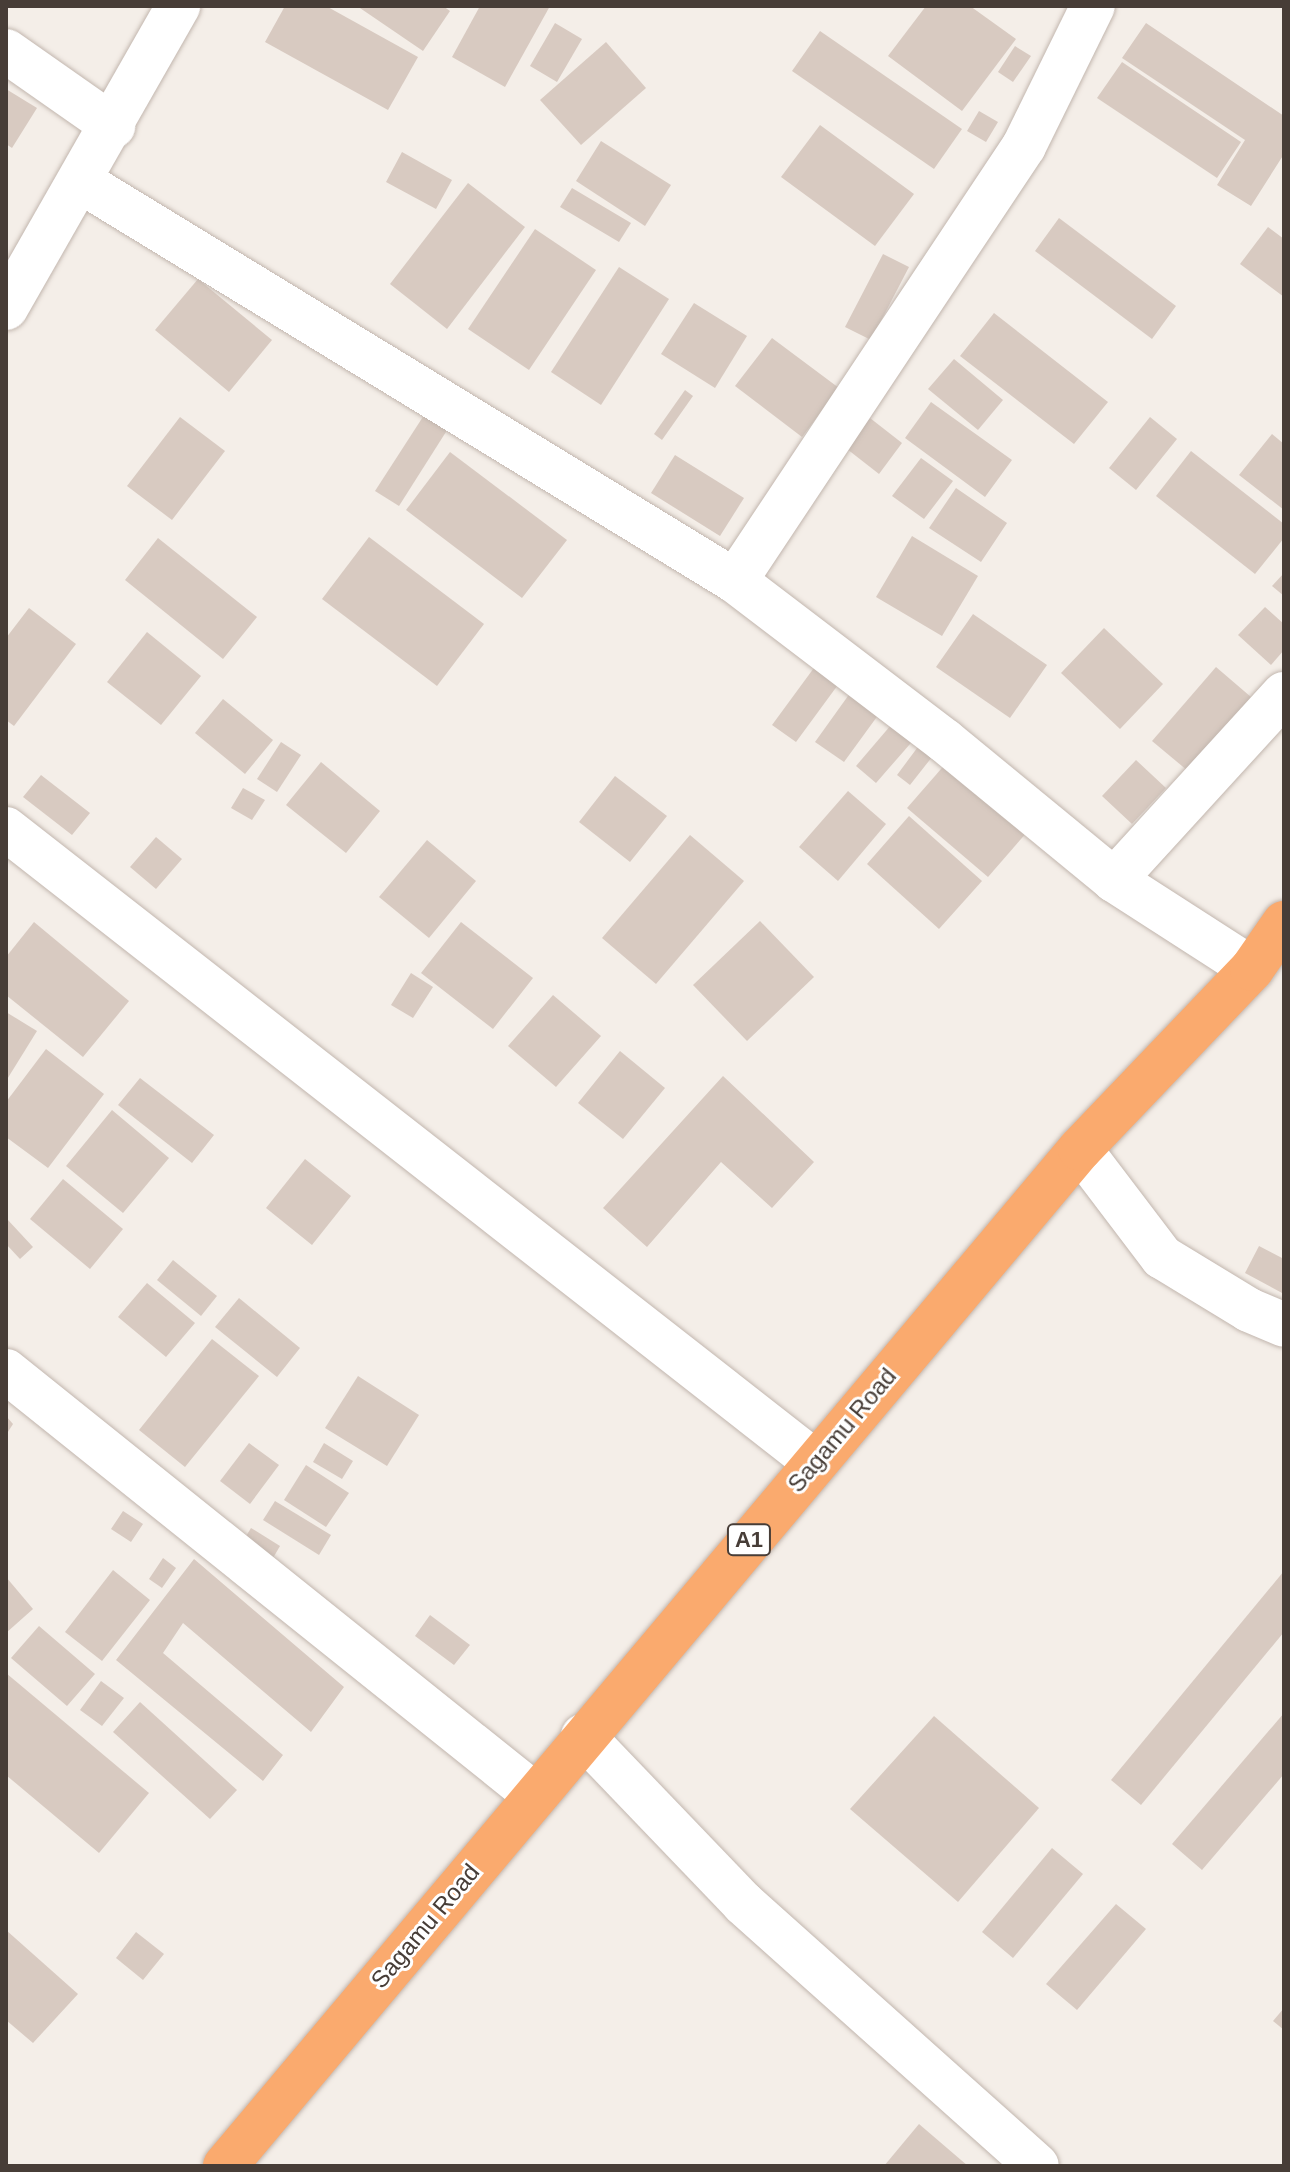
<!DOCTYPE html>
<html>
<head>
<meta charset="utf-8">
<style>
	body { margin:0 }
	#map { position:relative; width:1290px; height:2172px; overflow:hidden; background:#f4eee8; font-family:Helvetica,sans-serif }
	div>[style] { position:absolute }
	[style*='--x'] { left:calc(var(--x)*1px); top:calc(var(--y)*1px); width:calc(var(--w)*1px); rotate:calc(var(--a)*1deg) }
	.building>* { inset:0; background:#d8cac1 }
	.roads { filter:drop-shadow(0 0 2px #c2b6ae) drop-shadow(0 0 2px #c2b6ae) }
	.minor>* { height:44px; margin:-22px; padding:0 22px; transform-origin:22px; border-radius:22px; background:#fff }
	.highway>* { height:44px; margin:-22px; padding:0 22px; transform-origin:22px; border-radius:22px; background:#faaa6e }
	span { translate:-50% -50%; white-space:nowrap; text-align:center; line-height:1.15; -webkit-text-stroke:6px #fff; paint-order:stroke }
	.shield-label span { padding:2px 6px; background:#fff; border:2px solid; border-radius:6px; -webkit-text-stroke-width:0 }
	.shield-label { font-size:22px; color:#473d37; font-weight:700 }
	.street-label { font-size:24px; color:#473d37 }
	.frame { position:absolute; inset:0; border:8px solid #473d37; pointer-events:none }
</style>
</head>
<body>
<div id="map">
	<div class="building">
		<i style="clip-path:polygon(285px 6px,326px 6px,418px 57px,388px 110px,265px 42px)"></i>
		<i style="clip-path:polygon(357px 6px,443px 6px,450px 11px,423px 51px)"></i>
		<i style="clip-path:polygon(480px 6px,550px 6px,505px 87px,452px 57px)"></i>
		<i style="clip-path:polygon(926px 6px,970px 6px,1016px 39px,962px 111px,888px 56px)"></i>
		<i style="clip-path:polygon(555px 23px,582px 39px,557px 82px,530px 66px)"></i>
		<i style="clip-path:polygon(1146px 23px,1284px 116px,1284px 154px,1251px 206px,1217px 185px,1245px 140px,1122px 58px)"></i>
		<i style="clip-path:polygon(820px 31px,962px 129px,934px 169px,792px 71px)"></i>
		<i style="clip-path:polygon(606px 42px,646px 88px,581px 145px,540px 100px)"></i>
		<i style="clip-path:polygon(1015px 46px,1031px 56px,1013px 82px,998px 72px)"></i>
		<i style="clip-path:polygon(1122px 62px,1241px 142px,1217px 178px,1097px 98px)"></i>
		<i style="clip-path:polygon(6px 89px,37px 108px,12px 148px,6px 144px)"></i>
		<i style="clip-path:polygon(979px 111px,998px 122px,986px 142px,967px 131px)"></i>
		<i style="clip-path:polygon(820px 125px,914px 194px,875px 246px,781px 177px)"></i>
		<i style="clip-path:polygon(601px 141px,671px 185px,645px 226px,576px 181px)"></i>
		<i style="clip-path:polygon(402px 152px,452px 180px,436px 209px,386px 182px)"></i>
		<i style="clip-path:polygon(468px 183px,525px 227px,447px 329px,390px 284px)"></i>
		<i style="clip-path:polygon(572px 188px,631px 223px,619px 242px,560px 207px)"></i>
		<i style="clip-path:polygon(1059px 218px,1176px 306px,1152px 339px,1035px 251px)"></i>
		<i style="clip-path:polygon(1268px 227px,1284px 239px,1284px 297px,1240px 264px)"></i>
		<i style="clip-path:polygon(535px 229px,596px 270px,529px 370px,468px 329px)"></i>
		<i style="clip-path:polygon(883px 254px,909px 267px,871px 340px,845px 327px)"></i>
		<i style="clip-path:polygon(619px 267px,669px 299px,601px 405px,551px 372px)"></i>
		<i style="clip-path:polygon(198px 279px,272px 340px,229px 392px,155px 330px)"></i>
		<i style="clip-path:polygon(694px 303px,747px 336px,715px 388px,661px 354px)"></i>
		<i style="clip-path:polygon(994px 313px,1108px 402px,1074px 444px,960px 356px)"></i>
		<i style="clip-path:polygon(772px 338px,839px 388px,802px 437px,735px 386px)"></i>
		<i style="clip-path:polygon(954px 359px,1003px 400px,978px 430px,928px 389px)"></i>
		<i style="clip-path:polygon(685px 390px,693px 396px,662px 440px,654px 434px)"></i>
		<i style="clip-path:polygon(931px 402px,1012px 460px,985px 497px,905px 438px)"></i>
		<i style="clip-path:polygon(428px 409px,451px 424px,399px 506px,375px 491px)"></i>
		<i style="clip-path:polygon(180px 417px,225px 451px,172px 520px,127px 486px)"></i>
		<i style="clip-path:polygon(1150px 417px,1177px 439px,1136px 490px,1109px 468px)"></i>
		<i style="clip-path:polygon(870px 418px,902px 443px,879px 474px,847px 449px)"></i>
		<i style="clip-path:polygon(1272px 434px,1284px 444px,1284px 510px,1239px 475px)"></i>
		<i style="clip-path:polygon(1191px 451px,1284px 524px,1284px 538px,1255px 574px,1156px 496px)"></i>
		<i style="clip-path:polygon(450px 452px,567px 540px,522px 598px,406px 510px)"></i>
		<i style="clip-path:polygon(675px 455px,744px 498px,720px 536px,651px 493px)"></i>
		<i style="clip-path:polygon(921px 458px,953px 481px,924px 519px,892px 496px)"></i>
		<i style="clip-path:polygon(956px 488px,1007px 523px,981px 562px,929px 528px)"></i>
		<i style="clip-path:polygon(912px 536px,978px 576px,942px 636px,876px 597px)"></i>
		<i style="clip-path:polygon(369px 537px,484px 624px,437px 686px,322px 599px)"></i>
		<i style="clip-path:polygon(158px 538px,257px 617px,223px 659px,125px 580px)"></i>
		<i style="clip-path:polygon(1284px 573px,1284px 596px,1272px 586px)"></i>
		<i style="clip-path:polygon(1265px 607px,1284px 624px,1284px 650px,1271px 665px,1238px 635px)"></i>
		<i style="clip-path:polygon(29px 608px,76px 644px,14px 726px,6px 720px,6px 638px)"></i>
		<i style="clip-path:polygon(973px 614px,1047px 665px,1010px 718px,936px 667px)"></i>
		<i style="clip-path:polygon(1104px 628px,1163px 684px,1120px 729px,1061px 673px)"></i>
		<i style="clip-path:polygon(147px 632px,201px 676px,161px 725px,107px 682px)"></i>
		<i style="clip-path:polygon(819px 661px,843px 678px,796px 742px,772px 725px)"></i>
		<i style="clip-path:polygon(1216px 667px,1251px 697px,1188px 771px,1152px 741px)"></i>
		<i style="clip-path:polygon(858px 682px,887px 703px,844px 762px,815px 742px)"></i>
		<i style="clip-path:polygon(223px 699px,273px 740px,245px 774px,195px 733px)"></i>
		<i style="clip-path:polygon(897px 718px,917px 736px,876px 783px,856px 766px)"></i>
		<i style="clip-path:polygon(929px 732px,943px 743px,910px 785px,897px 775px)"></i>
		<i style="clip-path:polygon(281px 742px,301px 755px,277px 792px,257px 779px)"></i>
		<i style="clip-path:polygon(1136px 760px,1166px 788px,1132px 824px,1102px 796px)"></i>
		<i style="clip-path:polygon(948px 761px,1028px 831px,988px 877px,907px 808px)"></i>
		<i style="clip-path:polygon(321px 762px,380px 811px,346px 853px,286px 805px)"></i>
		<i style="clip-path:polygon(41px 775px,90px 813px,72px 835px,23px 797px)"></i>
		<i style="clip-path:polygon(615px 776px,667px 816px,630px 862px,579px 822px)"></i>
		<i style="clip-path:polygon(243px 788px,265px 800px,252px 820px,231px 808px)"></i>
		<i style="clip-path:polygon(848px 791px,886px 824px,838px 881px,799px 847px)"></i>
		<i style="clip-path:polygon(909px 816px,982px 881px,939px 929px,867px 864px)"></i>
		<i style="clip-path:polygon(690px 835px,744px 881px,656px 984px,602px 938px)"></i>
		<i style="clip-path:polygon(156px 837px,182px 859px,156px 889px,130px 867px)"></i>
		<i style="clip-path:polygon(427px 840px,476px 881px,429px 938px,379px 897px)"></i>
		<i style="clip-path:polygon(760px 921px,814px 977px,747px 1041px,693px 985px)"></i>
		<i style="clip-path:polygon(34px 922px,129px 1001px,83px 1057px,6px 995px,6px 957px)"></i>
		<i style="clip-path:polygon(461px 922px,533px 978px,493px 1029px,421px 973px)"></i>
		<i style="clip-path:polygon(411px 973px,433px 987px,413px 1018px,391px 1005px)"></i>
		<i style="clip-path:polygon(553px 995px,601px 1036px,556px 1087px,508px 1046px)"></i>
		<i style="clip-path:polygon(6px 1012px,37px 1031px,6px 1081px)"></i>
		<i style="clip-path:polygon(46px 1049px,104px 1094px,48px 1168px,6px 1137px,6px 1102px)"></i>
		<i style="clip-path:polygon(620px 1051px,665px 1088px,623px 1139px,578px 1103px)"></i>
		<i style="clip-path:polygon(723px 1076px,814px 1162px,772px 1208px,721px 1162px,647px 1247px,603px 1208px)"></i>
		<i style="clip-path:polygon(140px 1078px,214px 1135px,192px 1163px,118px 1105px)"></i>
		<i style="clip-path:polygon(112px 1110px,169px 1158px,123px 1213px,66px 1166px)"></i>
		<i style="clip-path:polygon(305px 1159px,351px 1196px,312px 1245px,266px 1208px)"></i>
		<i style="clip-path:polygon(63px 1179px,123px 1229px,90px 1269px,30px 1219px)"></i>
		<i style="clip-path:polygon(7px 1219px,33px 1247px,20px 1259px,6px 1244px)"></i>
		<i style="clip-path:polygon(1259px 1246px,1284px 1259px,1284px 1294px,1245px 1273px)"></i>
		<i style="clip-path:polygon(173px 1260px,217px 1296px,201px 1316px,157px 1280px)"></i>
		<i style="clip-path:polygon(147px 1283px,195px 1323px,166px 1357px,118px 1317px)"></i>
		<i style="clip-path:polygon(239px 1298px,300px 1348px,277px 1377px,215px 1327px)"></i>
		<i style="clip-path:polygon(212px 1339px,259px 1376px,185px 1467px,139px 1430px)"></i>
		<i style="clip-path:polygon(358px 1376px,419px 1415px,387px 1466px,325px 1428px)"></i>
		<i style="clip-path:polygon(6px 1416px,13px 1424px,6px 1435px)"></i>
		<i style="clip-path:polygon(249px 1443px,279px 1465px,250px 1504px,220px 1481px)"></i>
		<i style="clip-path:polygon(324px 1443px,353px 1461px,342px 1479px,313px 1462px)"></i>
		<i style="clip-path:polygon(306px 1465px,349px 1493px,326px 1527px,284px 1500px)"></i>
		<i style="clip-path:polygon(275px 1501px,331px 1535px,319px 1555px,263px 1520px)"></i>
		<i style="clip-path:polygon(123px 1511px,143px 1524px,131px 1542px,111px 1529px)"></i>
		<i style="clip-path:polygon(251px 1528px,280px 1546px,269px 1565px,240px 1546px)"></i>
		<i style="clip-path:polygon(163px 1558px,176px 1568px,162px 1588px,149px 1579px)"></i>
		<i style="clip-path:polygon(194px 1559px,344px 1687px,311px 1732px,183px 1623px,163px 1653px,283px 1755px,263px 1781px,116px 1660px)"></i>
		<i style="clip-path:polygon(113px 1570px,150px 1600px,102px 1661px,65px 1632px)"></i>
		<i style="clip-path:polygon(1284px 1571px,1284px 1632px,1141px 1805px,1111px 1780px)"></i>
		<i style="clip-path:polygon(6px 1577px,33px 1609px,6px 1633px)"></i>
		<i style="clip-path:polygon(430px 1615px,470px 1645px,454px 1665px,415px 1636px)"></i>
		<i style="clip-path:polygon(39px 1626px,95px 1674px,67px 1706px,11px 1658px)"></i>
		<i style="clip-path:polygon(6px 1673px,149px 1793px,99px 1853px,6px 1775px)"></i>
		<i style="clip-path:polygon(101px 1681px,124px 1698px,102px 1726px,80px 1710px)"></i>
		<i style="clip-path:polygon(140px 1702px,237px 1790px,210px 1819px,113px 1732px)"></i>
		<i style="clip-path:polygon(1284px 1713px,1284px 1774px,1202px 1870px,1172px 1844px)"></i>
		<i style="clip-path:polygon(934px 1716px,1039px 1808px,958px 1902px,850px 1809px)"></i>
		<i style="clip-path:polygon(1052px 1848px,1083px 1874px,1013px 1958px,982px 1932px)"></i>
		<i style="clip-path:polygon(1116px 1904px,1146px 1929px,1077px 2010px,1046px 1984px)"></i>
		<i style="clip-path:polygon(6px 1930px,78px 1994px,33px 2043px,6px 2020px)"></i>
		<i style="clip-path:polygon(136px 1932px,164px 1954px,143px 1980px,116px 1958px)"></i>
		<i style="clip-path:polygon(1284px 2008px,1284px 2030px,1273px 2021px)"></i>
		<i style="clip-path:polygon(919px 2124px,968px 2166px,884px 2166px)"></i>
	</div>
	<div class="roads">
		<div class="minor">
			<i style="--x:6;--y:51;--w:131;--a:35"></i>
			<i style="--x:80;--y:181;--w:767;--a:31.41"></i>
			<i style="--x:735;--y:581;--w:264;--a:37.3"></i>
			<i style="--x:945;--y:741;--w:219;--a:39.4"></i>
			<i style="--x:1114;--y:880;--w:164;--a:32.8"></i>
			<i style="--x:6;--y:308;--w:348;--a:-60.3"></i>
			<i style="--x:735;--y:581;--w:522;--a:-56.4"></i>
			<i style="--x:1024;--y:146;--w:156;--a:-63.8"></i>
			<i style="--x:6;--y:829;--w:1027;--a:38.04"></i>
			<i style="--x:1114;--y:880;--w:252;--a:-47.6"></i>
			<i style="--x:1080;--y:1149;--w:136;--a:52.8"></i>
			<i style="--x:1162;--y:1257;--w:102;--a:31.3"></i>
			<i style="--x:1249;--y:1310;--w:38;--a:23"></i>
			<i style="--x:6;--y:1371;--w:678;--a:38.71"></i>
			<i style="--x:583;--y:1736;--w:231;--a:46.2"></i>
			<i style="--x:743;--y:1903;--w:394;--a:41.8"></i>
		</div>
		<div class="highway">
			<i style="--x:225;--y:2166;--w:1329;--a:-49.95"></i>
			<i style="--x:1080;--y:1149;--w:249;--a:-46.3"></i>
			<i style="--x:1252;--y:969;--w:56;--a:-55.2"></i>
		</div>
	</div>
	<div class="shield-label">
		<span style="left:749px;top:1540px">A1</span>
	</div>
	<div class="street-label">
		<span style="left:842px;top:1430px;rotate:-50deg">Sagamu Road</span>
		<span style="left:425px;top:1926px;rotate:-50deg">Sagamu Road</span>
	</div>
	<div class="frame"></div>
</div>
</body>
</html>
